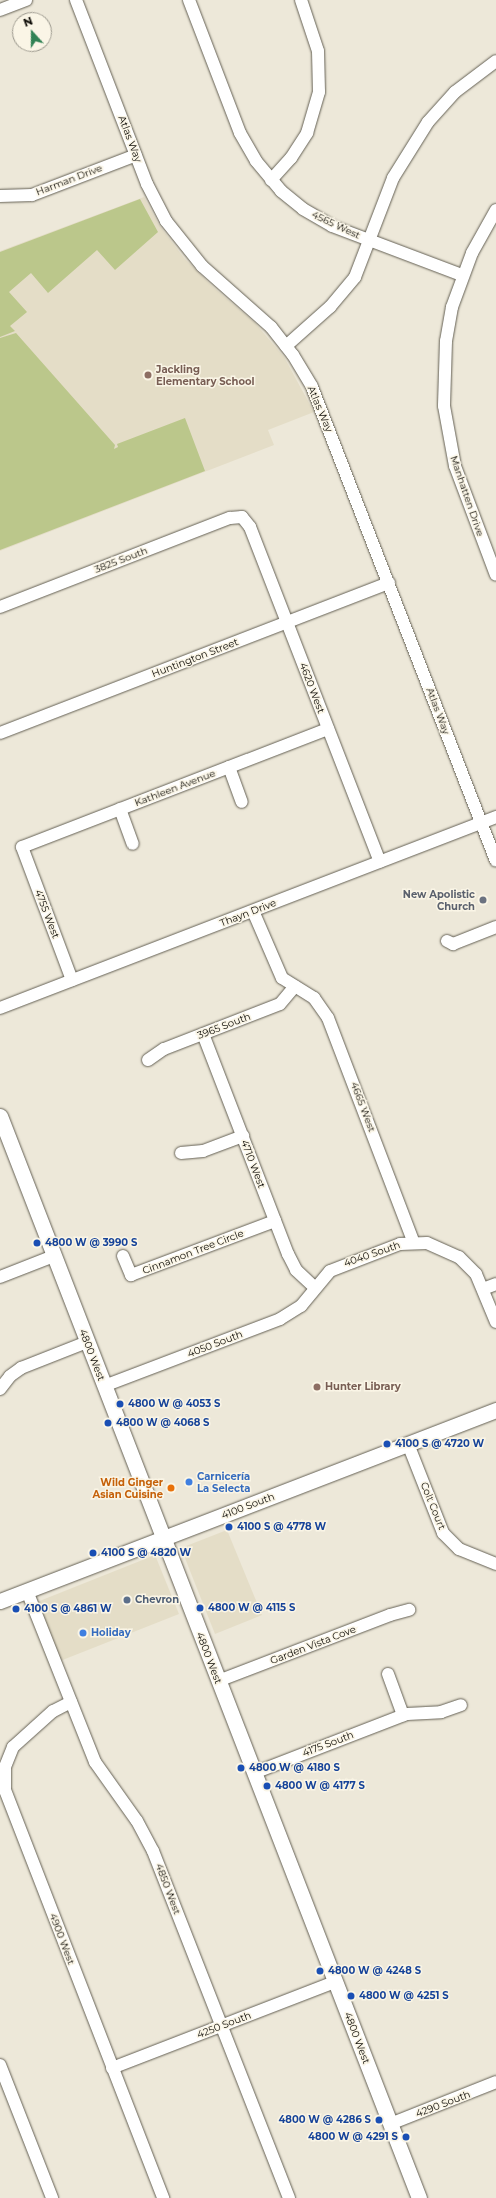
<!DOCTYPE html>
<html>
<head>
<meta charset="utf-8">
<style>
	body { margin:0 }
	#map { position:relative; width:496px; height:2198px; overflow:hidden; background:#ede8d9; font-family:Montserrat,sans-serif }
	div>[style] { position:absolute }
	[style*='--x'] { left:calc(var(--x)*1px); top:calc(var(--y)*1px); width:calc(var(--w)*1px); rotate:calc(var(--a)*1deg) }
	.built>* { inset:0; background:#e4ddc7 }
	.green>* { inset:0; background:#bbc78b }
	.roads { filter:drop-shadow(0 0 1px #646054) drop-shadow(0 0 1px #646054) }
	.minor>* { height:12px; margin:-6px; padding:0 6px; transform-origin:6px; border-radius:6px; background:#fff }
	.major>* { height:15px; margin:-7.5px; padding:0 7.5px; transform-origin:7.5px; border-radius:7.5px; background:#fff }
	.dots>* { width:11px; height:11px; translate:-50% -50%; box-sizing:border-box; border:2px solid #faf5e6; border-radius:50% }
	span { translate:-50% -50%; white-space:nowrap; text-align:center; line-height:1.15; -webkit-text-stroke:3px #faf5e6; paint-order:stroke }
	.street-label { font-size:10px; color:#100e09 }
	.education-label { font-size:10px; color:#785e54; font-weight:700 }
	.left { translate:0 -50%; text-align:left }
	.worship-label { font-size:10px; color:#5b616d; font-weight:700 }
	.right { translate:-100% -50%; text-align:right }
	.transit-label { font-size:10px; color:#164399; font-weight:700 }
	.shop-label { font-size:10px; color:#366cbe; font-weight:700 }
	.food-label { font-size:10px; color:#c56008; font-weight:700 }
	.service-label { font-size:10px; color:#4e5e75; font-weight:700 }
	.north { position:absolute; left:12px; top:12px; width:40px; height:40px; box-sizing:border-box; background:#faf5e6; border:1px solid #9c998e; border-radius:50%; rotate:339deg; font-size:11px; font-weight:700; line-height:16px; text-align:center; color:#100e09 }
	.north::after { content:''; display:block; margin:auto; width:14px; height:18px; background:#308254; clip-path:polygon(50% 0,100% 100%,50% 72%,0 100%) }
</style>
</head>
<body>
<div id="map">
	<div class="built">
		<i style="clip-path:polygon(144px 197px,159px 225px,184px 258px,213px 287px,255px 323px,284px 357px,314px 412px,268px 430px,274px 445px,0 551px,0 251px)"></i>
		<i style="clip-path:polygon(227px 1530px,262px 1615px,215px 1634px,181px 1548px)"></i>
		<i style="clip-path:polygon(155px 1555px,179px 1614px,60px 1661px,37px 1602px)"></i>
	</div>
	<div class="green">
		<i style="clip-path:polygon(140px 199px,158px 232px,115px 270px,97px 250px,48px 293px,31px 273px,9px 292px,27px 312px,10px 326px,15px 331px,0 337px,0 252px)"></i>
		<i style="clip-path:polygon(16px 333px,115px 445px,114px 449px,118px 447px,117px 444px,185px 418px,205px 471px,0 550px,0 338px)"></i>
	</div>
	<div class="roads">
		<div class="minor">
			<i style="--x:76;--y:0;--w:197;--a:68.9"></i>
			<i style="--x:147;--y:184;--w:42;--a:62.8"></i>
			<i style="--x:166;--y:221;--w:58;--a:51.3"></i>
			<i style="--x:202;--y:266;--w:92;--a:41.5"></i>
			<i style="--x:271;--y:327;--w:36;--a:52"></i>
			<i style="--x:293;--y:355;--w:37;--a:59"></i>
			<i style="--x:312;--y:387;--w:508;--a:68.78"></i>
			<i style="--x:189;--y:0;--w:142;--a:69"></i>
			<i style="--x:240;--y:133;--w:32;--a:60"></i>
			<i style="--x:256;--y:161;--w:39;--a:50"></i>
			<i style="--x:281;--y:191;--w:28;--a:39"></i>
			<i style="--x:303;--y:209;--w:34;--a:30"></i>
			<i style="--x:332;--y:226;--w:139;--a:20.7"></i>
			<i style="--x:0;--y:10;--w:28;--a:-21"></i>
			<i style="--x:271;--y:180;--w:30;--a:-48"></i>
			<i style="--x:291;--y:158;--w:30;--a:-57"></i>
			<i style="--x:307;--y:133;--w:43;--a:-73.7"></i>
			<i style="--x:319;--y:92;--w:41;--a:-91.4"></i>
			<i style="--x:318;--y:51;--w:54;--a:-108.4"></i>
			<i style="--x:0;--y:196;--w:32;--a:-2"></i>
			<i style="--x:32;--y:195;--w:111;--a:-21"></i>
			<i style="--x:496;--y:210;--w:49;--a:119.2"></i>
			<i style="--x:472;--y:253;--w:58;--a:110.3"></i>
			<i style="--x:452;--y:307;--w:35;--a:100"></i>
			<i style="--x:446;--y:341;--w:65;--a:91.8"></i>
			<i style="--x:444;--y:406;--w:61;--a:79.6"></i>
			<i style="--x:455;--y:466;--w:116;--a:69.4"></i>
			<i style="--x:286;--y:346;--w:59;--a:-41.6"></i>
			<i style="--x:330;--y:307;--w:39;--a:-50"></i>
			<i style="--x:355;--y:277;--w:106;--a:-69"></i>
			<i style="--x:393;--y:178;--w:66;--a:-58"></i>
			<i style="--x:428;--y:122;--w:40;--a:-48"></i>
			<i style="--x:455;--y:92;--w:51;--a:-37.1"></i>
			<i style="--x:0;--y:607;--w:247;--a:-21.2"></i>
			<i style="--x:230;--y:518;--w:12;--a:-5"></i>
			<i style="--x:242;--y:517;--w:13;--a:51"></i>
			<i style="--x:250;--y:527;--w:359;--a:68.8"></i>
			<i style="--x:0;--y:733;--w:417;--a:-21.1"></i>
			<i style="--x:229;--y:767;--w:37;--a:70"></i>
			<i style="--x:120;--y:809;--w:37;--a:70"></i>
			<i style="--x:253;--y:911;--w:73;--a:66.6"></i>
			<i style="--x:282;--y:978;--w:38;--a:32"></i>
			<i style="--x:314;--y:998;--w:24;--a:55"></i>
			<i style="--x:328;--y:1018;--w:239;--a:69.1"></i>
			<i style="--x:447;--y:941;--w:7;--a:27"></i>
			<i style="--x:453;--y:944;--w:46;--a:-21.6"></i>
			<i style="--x:72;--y:980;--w:142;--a:-110.6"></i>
			<i style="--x:22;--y:847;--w:328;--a:-21.1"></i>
			<i style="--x:0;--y:1008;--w:532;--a:-21.06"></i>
			<i style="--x:203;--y:1034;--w:236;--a:68.9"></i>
			<i style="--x:288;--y:1254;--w:18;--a:63"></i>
			<i style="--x:296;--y:1270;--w:25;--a:43"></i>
			<i style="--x:148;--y:1060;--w:19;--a:-35"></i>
			<i style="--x:164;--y:1049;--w:124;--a:-21.2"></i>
			<i style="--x:280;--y:1004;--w:23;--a:-50"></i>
			<i style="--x:181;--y:1153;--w:22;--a:-5"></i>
			<i style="--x:203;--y:1151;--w:43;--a:-20.6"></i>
			<i style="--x:123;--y:1256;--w:21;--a:67"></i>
			<i style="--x:131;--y:1275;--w:154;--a:-20.6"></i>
			<i style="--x:0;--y:1277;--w:58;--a:-21.3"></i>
			<i style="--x:483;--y:1289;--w:14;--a:-21"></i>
			<i style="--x:104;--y:1386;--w:188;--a:-20.8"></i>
			<i style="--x:280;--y:1319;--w:25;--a:-32"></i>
			<i style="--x:301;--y:1306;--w:45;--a:-50.4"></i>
			<i style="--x:330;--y:1271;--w:75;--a:-21.1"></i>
			<i style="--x:400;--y:1244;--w:27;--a:-2"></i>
			<i style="--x:427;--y:1243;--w:35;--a:24"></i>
			<i style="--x:459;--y:1257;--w:24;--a:45"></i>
			<i style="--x:476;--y:1274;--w:52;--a:67.4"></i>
			<i style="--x:0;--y:1389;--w:16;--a:-52"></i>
			<i style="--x:10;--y:1376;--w:14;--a:-36"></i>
			<i style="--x:21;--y:1368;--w:71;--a:-21.5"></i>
			<i style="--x:408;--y:1444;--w:96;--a:68.5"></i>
			<i style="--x:443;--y:1533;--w:23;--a:45"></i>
			<i style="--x:459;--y:1549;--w:40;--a:22"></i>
			<i style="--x:27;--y:1591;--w:184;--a:68.3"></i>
			<i style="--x:95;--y:1762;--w:72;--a:54.6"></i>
			<i style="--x:137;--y:1821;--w:34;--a:62"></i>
			<i style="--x:153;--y:1851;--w:373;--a:68.6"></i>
			<i style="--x:388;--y:1674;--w:44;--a:69.9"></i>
			<i style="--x:218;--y:1681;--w:184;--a:-21"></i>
			<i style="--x:390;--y:1615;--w:20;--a:-15"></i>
			<i style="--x:71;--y:1702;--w:20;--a:153"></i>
			<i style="--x:53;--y:1711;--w:54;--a:138"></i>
			<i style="--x:13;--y:1747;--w:22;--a:112"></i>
			<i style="--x:5;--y:1767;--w:23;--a:90"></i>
			<i style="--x:5;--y:1790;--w:438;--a:68.8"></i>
			<i style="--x:254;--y:1773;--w:164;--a:-21.1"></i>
			<i style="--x:407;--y:1714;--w:34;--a:-3"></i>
			<i style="--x:441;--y:1712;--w:21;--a:-19"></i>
			<i style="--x:0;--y:2065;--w:143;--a:68.6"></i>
			<i style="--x:112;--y:2068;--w:239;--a:-21.1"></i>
			<i style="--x:390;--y:2124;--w:114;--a:-21.6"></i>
		</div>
		<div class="major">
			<i style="--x:0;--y:1116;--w:1160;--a:68.83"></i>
			<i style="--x:0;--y:1601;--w:532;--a:-21.06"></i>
		</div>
	</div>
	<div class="dots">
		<i style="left:148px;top:375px;background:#8d6e63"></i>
		<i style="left:483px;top:900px;background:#6b7280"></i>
		<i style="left:37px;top:1243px;background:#1a4fb4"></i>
		<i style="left:317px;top:1387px;background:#8d6e63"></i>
		<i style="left:120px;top:1404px;background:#1a4fb4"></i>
		<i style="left:108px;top:1423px;background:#1a4fb4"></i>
		<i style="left:387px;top:1444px;background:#1a4fb4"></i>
		<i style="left:189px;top:1482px;background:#3f7fe0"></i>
		<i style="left:171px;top:1488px;background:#e8710a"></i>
		<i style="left:229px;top:1527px;background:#1a4fb4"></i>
		<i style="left:93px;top:1553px;background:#1a4fb4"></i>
		<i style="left:127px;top:1600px;background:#5c6f8a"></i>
		<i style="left:200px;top:1608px;background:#1a4fb4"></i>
		<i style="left:16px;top:1609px;background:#1a4fb4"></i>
		<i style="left:83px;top:1633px;background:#3f7fe0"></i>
		<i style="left:241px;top:1768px;background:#1a4fb4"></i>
		<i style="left:267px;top:1786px;background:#1a4fb4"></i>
		<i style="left:320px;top:1971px;background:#1a4fb4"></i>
		<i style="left:351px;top:1996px;background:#1a4fb4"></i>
		<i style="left:379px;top:2120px;background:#1a4fb4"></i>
		<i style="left:406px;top:2137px;background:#1a4fb4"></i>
	</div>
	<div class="street-label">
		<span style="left:130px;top:139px;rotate:69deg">Atlas Way</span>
		<span style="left:69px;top:180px;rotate:-21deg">Harman Drive</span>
		<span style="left:336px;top:225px;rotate:25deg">4565 West</span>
		<span style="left:320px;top:409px;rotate:67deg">Atlas Way</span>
		<span style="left:467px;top:496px;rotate:71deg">Manhatten Drive</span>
		<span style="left:121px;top:560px;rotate:-21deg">3825 South</span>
		<span style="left:195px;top:658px;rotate:-21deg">Huntington Street</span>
		<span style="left:312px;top:688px;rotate:69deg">4620 West</span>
		<span style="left:438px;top:711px;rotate:69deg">Atlas Way</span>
		<span style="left:175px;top:788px;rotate:-21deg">Kathleen Avenue</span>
		<span style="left:248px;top:913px;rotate:-21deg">Thayn Drive</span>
		<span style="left:47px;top:914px;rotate:69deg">4755 West</span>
		<span style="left:224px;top:1026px;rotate:-21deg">3965 South</span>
		<span style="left:363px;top:1107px;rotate:69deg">4665 West</span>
		<span style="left:253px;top:1164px;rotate:69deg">4710 West</span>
		<span style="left:193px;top:1252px;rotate:-21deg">Cinnamon Tree Circle</span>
		<span style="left:372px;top:1254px;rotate:-19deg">4040 South</span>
		<span style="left:215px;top:1344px;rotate:-21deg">4050 South</span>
		<span style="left:92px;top:1355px;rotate:69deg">4800 West</span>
		<span style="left:248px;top:1506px;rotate:-21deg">4100 South</span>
		<span style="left:433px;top:1506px;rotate:68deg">Colt Court</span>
		<span style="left:313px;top:1645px;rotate:-21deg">Garden Vista Cove</span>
		<span style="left:209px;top:1658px;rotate:69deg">4800 West</span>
		<span style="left:328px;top:1744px;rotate:-21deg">4175 South</span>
		<span style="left:168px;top:1889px;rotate:69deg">4850 West</span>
		<span style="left:62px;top:1939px;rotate:69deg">4900 West</span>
		<span style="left:224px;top:2025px;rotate:-21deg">4250 South</span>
		<span style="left:357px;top:2038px;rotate:69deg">4800 West</span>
		<span style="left:443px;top:2104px;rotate:-21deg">4290 South</span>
	</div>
	<div class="education-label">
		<span class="left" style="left:156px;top:375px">Jackling<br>Elementary School</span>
		<span class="left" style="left:325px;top:1387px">Hunter Library</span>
	</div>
	<div class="worship-label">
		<span class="right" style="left:475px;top:900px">New Apolistic<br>Church</span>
	</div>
	<div class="transit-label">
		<span class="left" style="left:45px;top:1243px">4800 W @ 3990 S</span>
		<span class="left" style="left:128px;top:1404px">4800 W @ 4053 S</span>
		<span class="left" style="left:116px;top:1423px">4800 W @ 4068 S</span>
		<span class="left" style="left:395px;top:1444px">4100 S @ 4720 W</span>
		<span class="left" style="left:237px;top:1527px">4100 S @ 4778 W</span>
		<span class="left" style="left:101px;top:1553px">4100 S @ 4820 W</span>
		<span class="left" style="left:208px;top:1608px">4800 W @ 4115 S</span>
		<span class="left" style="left:24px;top:1609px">4100 S @ 4861 W</span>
		<span class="left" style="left:249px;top:1768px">4800 W @ 4180 S</span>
		<span class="left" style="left:275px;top:1786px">4800 W @ 4177 S</span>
		<span class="left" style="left:328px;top:1971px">4800 W @ 4248 S</span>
		<span class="left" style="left:359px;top:1996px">4800 W @ 4251 S</span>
		<span class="right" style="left:371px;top:2120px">4800 W @ 4286 S</span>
		<span class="right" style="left:398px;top:2137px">4800 W @ 4291 S</span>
	</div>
	<div class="shop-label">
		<span class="left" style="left:197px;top:1482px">Carnicería<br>La Selecta</span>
		<span class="left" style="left:91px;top:1633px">Holiday</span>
	</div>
	<div class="food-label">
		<span class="right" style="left:163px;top:1488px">Wild Ginger<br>Asian Cuisine</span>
	</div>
	<div class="service-label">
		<span class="left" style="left:135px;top:1600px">Chevron</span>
	</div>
	<div class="north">N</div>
</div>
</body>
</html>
